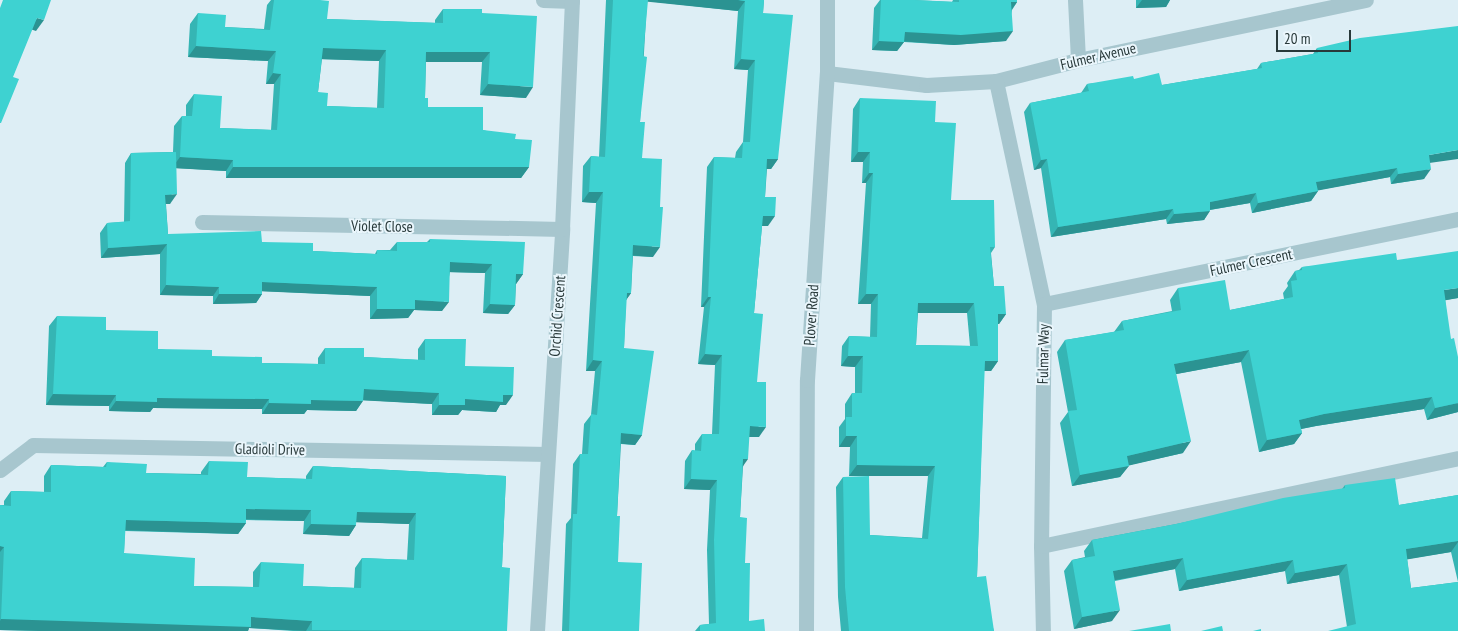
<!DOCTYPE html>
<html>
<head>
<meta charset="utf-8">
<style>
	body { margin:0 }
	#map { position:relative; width:1458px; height:631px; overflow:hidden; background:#ddeef5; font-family:"PT Sans Narrow",sans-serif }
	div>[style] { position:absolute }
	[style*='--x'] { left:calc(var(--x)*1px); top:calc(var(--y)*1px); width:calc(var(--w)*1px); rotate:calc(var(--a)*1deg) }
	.street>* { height:15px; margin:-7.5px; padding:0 7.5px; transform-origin:7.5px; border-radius:7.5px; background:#a7c6ce }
	.wall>* { inset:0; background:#35b5b4 }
	.shaded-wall>* { inset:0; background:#2b9392 }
	.building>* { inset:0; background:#3ed2d1 }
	span { translate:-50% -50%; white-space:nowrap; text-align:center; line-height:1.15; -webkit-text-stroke:4px #eaf6fc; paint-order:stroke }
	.street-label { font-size:15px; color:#28393a }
	.scale { position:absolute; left:1276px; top:30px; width:75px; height:22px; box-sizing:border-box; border:2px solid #28393a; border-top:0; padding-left:6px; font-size:15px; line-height:18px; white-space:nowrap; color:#28393a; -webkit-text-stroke:4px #eaf6fc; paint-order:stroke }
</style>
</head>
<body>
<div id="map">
	<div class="street">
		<i style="--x:543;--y:0;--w:29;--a:2"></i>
		<i style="--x:1075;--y:0;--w:60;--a:87.1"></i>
		<i style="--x:827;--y:73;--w:100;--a:6.9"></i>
		<i style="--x:926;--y:85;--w:70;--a:-3.3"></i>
		<i style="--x:996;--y:81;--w:85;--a:-14.4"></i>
		<i style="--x:1078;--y:60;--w:294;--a:-11.8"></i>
		<i style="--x:996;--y:81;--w:228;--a:77.9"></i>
		<i style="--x:1044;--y:304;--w:242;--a:90.7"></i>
		<i style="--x:1041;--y:546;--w:85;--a:88.7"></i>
		<i style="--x:202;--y:222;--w:360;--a:1.1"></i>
		<i style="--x:1044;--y:304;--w:423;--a:-11.6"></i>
		<i style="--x:0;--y:470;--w:41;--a:-37.1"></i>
		<i style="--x:33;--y:445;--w:515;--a:1"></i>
		<i style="--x:1041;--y:546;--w:426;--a:-11.9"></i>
		<i style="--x:537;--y:631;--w:403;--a:-86.4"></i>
		<i style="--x:562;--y:229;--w:229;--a:-87.5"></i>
		<i style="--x:806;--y:631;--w:251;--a:-89.8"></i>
		<i style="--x:807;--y:380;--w:308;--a:-86.3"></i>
		<i style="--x:827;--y:73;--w:73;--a:-90"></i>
	</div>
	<div class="wall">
		<i style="clip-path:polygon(evenodd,271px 0,320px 0,327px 19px,435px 23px,435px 20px,443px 9px,482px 13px,526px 98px,480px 95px,482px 62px,426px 62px,425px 98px,428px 107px,483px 130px,515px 139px,529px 167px,521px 178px,226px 178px,226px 171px,176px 168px,170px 204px,166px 204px,168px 234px,262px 242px,313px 251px,375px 254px,377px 250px,390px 250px,397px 242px,427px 242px,430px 239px,523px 274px,516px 284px,515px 305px,508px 314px,483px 313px,485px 273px,450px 272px,442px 311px,414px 310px,408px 318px,370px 319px,370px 296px,262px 291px,262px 294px,256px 303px,213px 304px,213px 296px,160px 295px,160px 254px,101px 258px,100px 233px,107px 223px,124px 222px,125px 163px,131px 153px,173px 152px,174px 126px,182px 116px,186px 116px,186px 105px,194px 94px,220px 128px,271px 130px,274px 84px,266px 84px,268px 61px,188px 57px,190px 24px,198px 13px,225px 27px,264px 29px,267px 5px,271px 0,322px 59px,379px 61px,377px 108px,327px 106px,318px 92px,322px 59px)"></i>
		<i style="clip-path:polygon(606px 0,764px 0,763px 13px,778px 159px,771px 169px,767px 169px,765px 197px,768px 226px,762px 226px,754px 313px,759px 437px,749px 437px,743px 467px,740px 517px,749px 621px,765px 631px,695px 631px,700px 625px,709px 624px,707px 550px,710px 490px,684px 489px,685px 461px,692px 450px,695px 451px,695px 444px,702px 434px,712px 434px,715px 365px,698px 364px,704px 307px,701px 307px,707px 167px,714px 157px,735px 158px,736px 152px,743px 142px,748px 70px,734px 69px,738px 11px,647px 1px,640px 122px,642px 158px,653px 257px,633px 256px,631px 293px,626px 300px,624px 348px,642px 435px,635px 445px,621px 444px,617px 516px,618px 562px,639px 631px,562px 631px,566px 524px,571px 518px,573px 464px,580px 454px,582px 454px,584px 424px,591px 415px,595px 371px,586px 371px,596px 203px,582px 202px,583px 166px,591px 156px,599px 157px)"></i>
		<i style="clip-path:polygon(880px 0,914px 0,952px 2px,953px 0,1017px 0,1017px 2px,1012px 10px,1006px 41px,954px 45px,904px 42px,897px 51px,872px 50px,874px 8px)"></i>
		<i style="clip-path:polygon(1136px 0,1170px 0,1166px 7px,1136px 8px)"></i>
		<i style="clip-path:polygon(1317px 48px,1430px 163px,1424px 179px,1391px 184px,1390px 177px,1318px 190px,1318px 191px,1311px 201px,1252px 213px,1250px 203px,1210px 210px,1204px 220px,1167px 224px,1166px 219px,1051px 237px,1041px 168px,1034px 170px,1024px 112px,1030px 103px,1081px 93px,1087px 84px,1134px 79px,1162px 85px,1257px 69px,1261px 63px,1313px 54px)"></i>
		<i style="clip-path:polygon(evenodd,860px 98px,935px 122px,951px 200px,995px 247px,991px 253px,994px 286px,1006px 314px,999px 324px,998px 324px,998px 361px,991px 371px,984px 371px,977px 577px,994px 631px,841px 631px,838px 597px,836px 487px,843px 477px,870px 535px,922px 538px,928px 476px,849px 476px,850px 447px,839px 447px,839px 427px,845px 419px,845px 404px,852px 393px,855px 393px,855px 367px,841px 366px,842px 346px,849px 336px,870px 337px,871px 304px,858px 304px,866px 183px,862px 183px,863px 162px,851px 162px,853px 109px,860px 98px,918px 313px,967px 313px,970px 346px,916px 345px,918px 313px)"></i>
		<i style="clip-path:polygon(1397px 260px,1458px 298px,1445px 300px,1458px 412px,1427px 420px,1424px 409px,1316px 426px,1301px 429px,1302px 433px,1294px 444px,1259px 452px,1241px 362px,1176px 374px,1183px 453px,1129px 465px,1120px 477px,1072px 486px,1060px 423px,1068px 412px,1057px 352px,1065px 340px,1114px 332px,1122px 321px,1172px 311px,1170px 300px,1178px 288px,1230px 310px,1284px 299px,1283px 293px,1288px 286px,1287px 283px,1295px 271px,1299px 270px,1302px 267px)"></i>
		<i style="clip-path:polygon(57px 316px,106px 330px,158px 349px,262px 363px,318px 364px,318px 358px,325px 348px,364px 357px,418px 360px,418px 349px,425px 339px,465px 366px,506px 405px,500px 405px,496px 412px,462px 410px,458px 415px,432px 415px,432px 404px,363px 400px,356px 411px,307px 410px,304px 414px,262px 414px,262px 409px,153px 408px,150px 412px,109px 411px,109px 406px,46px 405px,49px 326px)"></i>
		<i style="clip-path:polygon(evenodd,209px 461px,247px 477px,306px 479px,306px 476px,313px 466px,506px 476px,502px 567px,507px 631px,293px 631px,249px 628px,248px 631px,41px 631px,0 630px,0 505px,4px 505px,4px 501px,11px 491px,44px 492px,44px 476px,51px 465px,103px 467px,107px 462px,146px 473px,201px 474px,201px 472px,209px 461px,246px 520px,304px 521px,303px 534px,349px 536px,356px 525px,356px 522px,409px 524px,407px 560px,362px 558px,355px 568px,354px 588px,303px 586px,261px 562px,253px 572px,253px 587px,194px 586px,124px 553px,125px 531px,238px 534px,246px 523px,246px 520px)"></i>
		<i style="clip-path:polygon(evenodd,1345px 485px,1399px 505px,1458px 495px,1458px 631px,1347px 627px,1339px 575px,1287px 584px,1285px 571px,1179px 591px,1175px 569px,1115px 581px,1112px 621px,1074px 629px,1064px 571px,1072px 560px,1085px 557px,1084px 551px,1092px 540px,1176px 524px,1342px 489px,1345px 485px,1451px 552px,1458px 582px,1411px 588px,1407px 559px,1451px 552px)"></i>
	</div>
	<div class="shaded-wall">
		<i style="clip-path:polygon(642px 0,738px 0,745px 1px,738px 11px,641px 1px)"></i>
		<i style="clip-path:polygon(1142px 0,1170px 0,1166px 7px,1136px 8px)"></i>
		<i style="clip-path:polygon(1011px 2px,1017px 2px,1010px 12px)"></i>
		<i style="clip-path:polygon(37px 18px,44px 20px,36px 31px,30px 29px)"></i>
		<i style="clip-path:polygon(1013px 31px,1006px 41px,954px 45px,898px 41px,905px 32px)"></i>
		<i style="clip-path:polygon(879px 41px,904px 42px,897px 51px,872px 50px)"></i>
		<i style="clip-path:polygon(196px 46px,276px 51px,268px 61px,188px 57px)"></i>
		<i style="clip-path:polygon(323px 48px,386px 50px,379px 61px,316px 59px)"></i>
		<i style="clip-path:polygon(426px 52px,490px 52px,482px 62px,419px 62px)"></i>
		<i style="clip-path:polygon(741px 59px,755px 60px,748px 70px,734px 69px)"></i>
		<i style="clip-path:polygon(273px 73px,281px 74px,274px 84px,266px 84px)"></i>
		<i style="clip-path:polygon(488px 84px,533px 87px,526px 98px,480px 95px)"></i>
		<i style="clip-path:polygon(1458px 150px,1458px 159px,1422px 164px,1429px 155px)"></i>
		<i style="clip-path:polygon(858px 152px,870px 152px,863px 162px,851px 162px)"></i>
		<i style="clip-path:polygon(180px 157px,233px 160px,226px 171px,172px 168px)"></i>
		<i style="clip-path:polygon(767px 159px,778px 159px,771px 169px,760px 169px)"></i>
		<i style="clip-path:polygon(1047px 159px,1041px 168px,1034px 170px,1041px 160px)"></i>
		<i style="clip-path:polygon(233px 167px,529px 167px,521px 178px,226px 178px)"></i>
		<i style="clip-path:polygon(1397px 168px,1390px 177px,1310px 192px,1316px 182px)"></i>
		<i style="clip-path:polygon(1431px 169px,1424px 179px,1391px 184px,1398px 174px)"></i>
		<i style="clip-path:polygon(869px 173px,873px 173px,866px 183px,862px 183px)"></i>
		<i style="clip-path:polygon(1318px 191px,1311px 201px,1252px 213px,1258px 203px)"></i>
		<i style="clip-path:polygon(589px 192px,603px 192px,596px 203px,582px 202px)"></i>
		<i style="clip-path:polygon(1256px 193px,1250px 203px,1203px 211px,1210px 202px)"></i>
		<i style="clip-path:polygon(177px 194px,170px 204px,158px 204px,165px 195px)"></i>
		<i style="clip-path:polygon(1173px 209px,1166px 219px,1051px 237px,1058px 227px)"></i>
		<i style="clip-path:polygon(1210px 211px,1204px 220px,1167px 224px,1174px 214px)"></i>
		<i style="clip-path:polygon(763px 216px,775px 216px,768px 226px,756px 226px)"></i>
		<i style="clip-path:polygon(167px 244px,160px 254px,101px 258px,108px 248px)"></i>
		<i style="clip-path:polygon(633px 245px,660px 247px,653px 257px,626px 255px)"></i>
		<i style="clip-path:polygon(450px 262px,492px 264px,485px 273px,444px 272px)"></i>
		<i style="clip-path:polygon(516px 274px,523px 274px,516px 284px,510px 284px)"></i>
		<i style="clip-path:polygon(262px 282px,377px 287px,370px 296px,255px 291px)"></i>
		<i style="clip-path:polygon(166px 285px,219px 287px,213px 296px,160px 295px)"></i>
		<i style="clip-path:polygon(1458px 288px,1458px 298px,1436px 302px,1444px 290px)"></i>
		<i style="clip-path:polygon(627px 293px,631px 293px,624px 303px)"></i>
		<i style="clip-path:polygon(219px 294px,262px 294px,256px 303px,213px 304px)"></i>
		<i style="clip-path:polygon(866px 294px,878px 294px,871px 304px,858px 304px)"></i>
		<i style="clip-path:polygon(708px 297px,711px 297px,704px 307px,701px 307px)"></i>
		<i style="clip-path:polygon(415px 300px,449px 302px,442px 311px,414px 310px,408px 318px,370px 319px,377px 309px)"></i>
		<i style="clip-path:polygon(918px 303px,974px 303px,967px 313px,911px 313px)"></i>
		<i style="clip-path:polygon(490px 304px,515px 305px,508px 314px,483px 313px)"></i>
		<i style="clip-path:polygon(998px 314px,1006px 314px,999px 324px,991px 324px)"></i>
		<i style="clip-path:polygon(1249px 350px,1241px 362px,1166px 376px,1174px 364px)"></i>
		<i style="clip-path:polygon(705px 354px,722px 355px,715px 365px,698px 364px)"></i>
		<i style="clip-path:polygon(848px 356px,863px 356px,855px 367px,841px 366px)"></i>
		<i style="clip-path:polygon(593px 360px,602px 361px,595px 371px,586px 371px)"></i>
		<i style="clip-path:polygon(985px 361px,998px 361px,991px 371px,978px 371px)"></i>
		<i style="clip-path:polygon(364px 389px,439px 393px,432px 404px,356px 400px)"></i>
		<i style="clip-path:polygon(53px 394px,116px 395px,109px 406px,46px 405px)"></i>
		<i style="clip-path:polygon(503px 395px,513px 395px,506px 405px,500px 405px,496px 412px,462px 410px,458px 415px,432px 415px,439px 405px,465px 399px)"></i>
		<i style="clip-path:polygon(1432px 397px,1424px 409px,1316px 426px,1291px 431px,1299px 420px,1324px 414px)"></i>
		<i style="clip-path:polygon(157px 398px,269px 399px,262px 409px,153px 408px,150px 412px,109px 411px,116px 401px)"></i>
		<i style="clip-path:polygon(311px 400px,363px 401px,356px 411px,307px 410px,304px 414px,262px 414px,269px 403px)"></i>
		<i style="clip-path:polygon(1458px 403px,1458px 412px,1427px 420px,1435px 408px)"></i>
		<i style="clip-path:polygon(750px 426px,766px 427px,759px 437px,743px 437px)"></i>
		<i style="clip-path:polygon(621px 433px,642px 435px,635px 445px,614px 443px)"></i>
		<i style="clip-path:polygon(1302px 433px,1294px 444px,1259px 452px,1267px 440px)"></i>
		<i style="clip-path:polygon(846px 436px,857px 436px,850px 447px,839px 447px)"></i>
		<i style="clip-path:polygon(1191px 441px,1183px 453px,1127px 466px,1129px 466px,1120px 477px,1072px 486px,1080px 475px,1127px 456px)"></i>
		<i style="clip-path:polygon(743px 459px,748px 459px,741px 469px)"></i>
		<i style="clip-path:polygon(857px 465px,935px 466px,928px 476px,849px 476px)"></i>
		<i style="clip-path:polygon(691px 479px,717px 480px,710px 490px,684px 489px)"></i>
		<i style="clip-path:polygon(246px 509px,311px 510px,304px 521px,239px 519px)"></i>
		<i style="clip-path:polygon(357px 512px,416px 513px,409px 524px,349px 522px)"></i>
		<i style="clip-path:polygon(126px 520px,246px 523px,238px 534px,118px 530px)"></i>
		<i style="clip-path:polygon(311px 524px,356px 525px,349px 536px,303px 534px)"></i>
		<i style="clip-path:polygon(1458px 541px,1458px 542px,1451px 552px,1398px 561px,1406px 549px)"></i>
		<i style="clip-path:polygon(0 546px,4px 547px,0 552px)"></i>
		<i style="clip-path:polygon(1183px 558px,1175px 569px,1105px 582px,1113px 571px)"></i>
		<i style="clip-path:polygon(1293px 560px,1285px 571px,1179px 591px,1187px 580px)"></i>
		<i style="clip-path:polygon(1347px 564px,1339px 575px,1287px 584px,1295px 573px)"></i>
		<i style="clip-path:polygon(1120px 610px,1112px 621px,1074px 629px,1082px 617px)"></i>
		<i style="clip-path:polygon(251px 617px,312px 621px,306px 631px,249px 628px,248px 631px,41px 631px,0 630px,0 621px,1px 619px)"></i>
	</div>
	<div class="building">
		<i style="clip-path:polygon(3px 0,51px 0,44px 20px,37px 18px,13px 77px,19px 79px,1px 123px,0 123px,0 8px)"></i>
		<i style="clip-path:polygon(evenodd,274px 0,320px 0,329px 1px,327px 19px,443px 23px,443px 9px,482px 9px,482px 13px,537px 16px,533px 87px,488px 84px,490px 52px,426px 52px,425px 98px,428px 98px,428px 107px,483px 107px,483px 130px,516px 134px,515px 139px,532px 140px,529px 167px,233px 167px,233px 160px,180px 157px,182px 116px,192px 116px,194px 94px,222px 96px,220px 128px,277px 130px,281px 74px,273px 73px,276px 51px,196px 46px,198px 13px,226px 15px,225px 27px,270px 30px,274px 0,323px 48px,386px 50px,384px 108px,327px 106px,328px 93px,318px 92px,323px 48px)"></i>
		<i style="clip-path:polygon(613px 0,648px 0,643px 56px,647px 57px,640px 122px,645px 122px,642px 158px,662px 159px,660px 207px,663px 207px,660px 247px,633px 245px,631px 293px,627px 293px,624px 348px,654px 351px,642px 435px,621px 433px,617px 516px,620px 516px,618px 562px,642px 563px,639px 631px,569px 631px,573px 514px,577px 514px,580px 454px,588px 454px,591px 414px,597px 415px,602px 361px,593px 360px,603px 192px,589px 192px,591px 156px,605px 157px)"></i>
		<i style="clip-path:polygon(738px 0,764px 0,763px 13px,793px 15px,778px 159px,767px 159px,765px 197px,776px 197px,775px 216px,763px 216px,754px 313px,763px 314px,757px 382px,766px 382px,766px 427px,750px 426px,748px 459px,743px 459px,740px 517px,747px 518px,745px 563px,750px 563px,749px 621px,764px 619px,765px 631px,700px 631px,700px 625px,716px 623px,714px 540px,717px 480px,691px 479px,692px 450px,701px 451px,702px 434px,719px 434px,722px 355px,705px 354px,711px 297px,708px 297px,714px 157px,742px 158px,743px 142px,750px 142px,755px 60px,741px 59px,745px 1px)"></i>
		<i style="clip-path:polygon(881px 0,914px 0,959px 2px,959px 0,1017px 0,1017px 2px,1011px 2px,1013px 31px,961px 35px,905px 32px,904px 42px,879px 41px)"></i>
		<i style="clip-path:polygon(1458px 26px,1458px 150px,1429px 155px,1431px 169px,1398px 174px,1397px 168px,1316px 182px,1318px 191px,1258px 203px,1256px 193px,1210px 202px,1210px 211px,1174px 214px,1173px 209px,1058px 227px,1047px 159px,1041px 160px,1030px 103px,1089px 91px,1087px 84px,1133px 76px,1134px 79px,1159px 73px,1162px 85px,1262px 68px,1261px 63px,1318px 53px,1317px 48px,1360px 38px)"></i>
		<i style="clip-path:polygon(evenodd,860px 98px,936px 101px,935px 122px,956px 123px,951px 200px,994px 200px,995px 247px,990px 247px,994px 286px,1004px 286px,1006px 314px,998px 314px,998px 361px,985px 361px,977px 577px,986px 576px,994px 631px,849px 631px,845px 587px,843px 477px,869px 476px,870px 535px,928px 539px,935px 466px,857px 465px,857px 436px,846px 436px,846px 417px,852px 417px,852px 393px,862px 393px,863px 356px,848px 356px,849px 336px,877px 337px,878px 294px,866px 294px,873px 173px,869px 173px,870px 152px,858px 152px,860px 98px,918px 303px,974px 303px,978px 346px,916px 345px,918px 303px)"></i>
		<i style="clip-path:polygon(176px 152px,177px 194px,165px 195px,168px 234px,261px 231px,262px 242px,313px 243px,313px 251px,377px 254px,377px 250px,397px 251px,397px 242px,430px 242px,430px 239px,525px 242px,523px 274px,516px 274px,515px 305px,490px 304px,492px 264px,450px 262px,449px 302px,415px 300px,415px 309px,377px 309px,377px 287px,262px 282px,262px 294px,219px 294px,219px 287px,166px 285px,167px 244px,108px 248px,107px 223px,130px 221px,131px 153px)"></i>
		<i style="clip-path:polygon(1458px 251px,1458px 288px,1444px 290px,1451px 339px,1454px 338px,1458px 357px,1458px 403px,1435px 408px,1432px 397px,1324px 414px,1299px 420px,1302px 433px,1267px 440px,1249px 350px,1174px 364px,1191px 441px,1127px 456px,1129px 466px,1080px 475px,1068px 411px,1077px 410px,1065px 340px,1124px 330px,1122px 321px,1181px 310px,1178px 288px,1225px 280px,1230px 310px,1293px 297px,1291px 281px,1297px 280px,1295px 271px,1302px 270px,1302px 267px,1396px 253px,1397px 260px)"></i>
		<i style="clip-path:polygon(57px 316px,106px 317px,106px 330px,158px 331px,158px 349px,212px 350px,212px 356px,262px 357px,262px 363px,325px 364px,325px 348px,364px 348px,364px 357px,425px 360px,425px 339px,466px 339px,465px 366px,514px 367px,513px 395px,503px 395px,503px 402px,465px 399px,465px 405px,439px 405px,439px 393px,364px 389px,363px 401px,311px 400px,311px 404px,269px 403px,269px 399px,157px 398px,157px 402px,116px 401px,116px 395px,53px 394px)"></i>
		<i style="clip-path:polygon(evenodd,209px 461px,248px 462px,247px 477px,312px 479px,313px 466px,506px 476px,502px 567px,510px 568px,507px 631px,312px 630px,312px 621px,251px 617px,251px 627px,1px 619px,4px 547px,0 546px,0 505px,11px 506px,11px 491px,51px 492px,51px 465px,106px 467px,107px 462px,147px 464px,146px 473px,208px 475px,209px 461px,246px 509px,311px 510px,311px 524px,356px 525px,357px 512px,416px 513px,414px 560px,362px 558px,361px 588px,303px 586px,304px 564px,261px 562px,259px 587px,194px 586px,195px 558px,124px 553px,126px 520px,246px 523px,246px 509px)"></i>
		<i style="clip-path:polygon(1395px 478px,1399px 505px,1458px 495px,1458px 541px,1406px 549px,1411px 588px,1458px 582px,1458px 631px,1328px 631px,1356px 624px,1347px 564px,1295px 573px,1293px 560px,1187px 580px,1183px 558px,1113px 571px,1120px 610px,1082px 617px,1072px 560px,1095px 556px,1092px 540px,1176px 524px,1283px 498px,1345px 488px,1345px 485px)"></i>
		<i style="clip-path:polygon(1170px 624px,1171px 631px,1129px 631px)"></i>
		<i style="clip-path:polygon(1222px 626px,1223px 631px,1201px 631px)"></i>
		<i style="clip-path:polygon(1261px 629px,1261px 631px,1253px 631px)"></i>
	</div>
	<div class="street-label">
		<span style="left:1098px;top:56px;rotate:-13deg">Fulmer Avenue</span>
		<span style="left:382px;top:226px;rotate:1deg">Violet Close</span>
		<span style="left:1251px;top:262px;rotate:-12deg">Fulmer Crescent</span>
		<span style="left:811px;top:315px;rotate:-86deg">Plover Road</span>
		<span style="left:557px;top:316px;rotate:-86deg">Orchid Crescent</span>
		<span style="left:1043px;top:354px;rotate:-89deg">Fulmar Way</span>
		<span style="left:270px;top:449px;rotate:1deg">Gladioli Drive</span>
	</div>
	<div class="scale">20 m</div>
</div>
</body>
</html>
